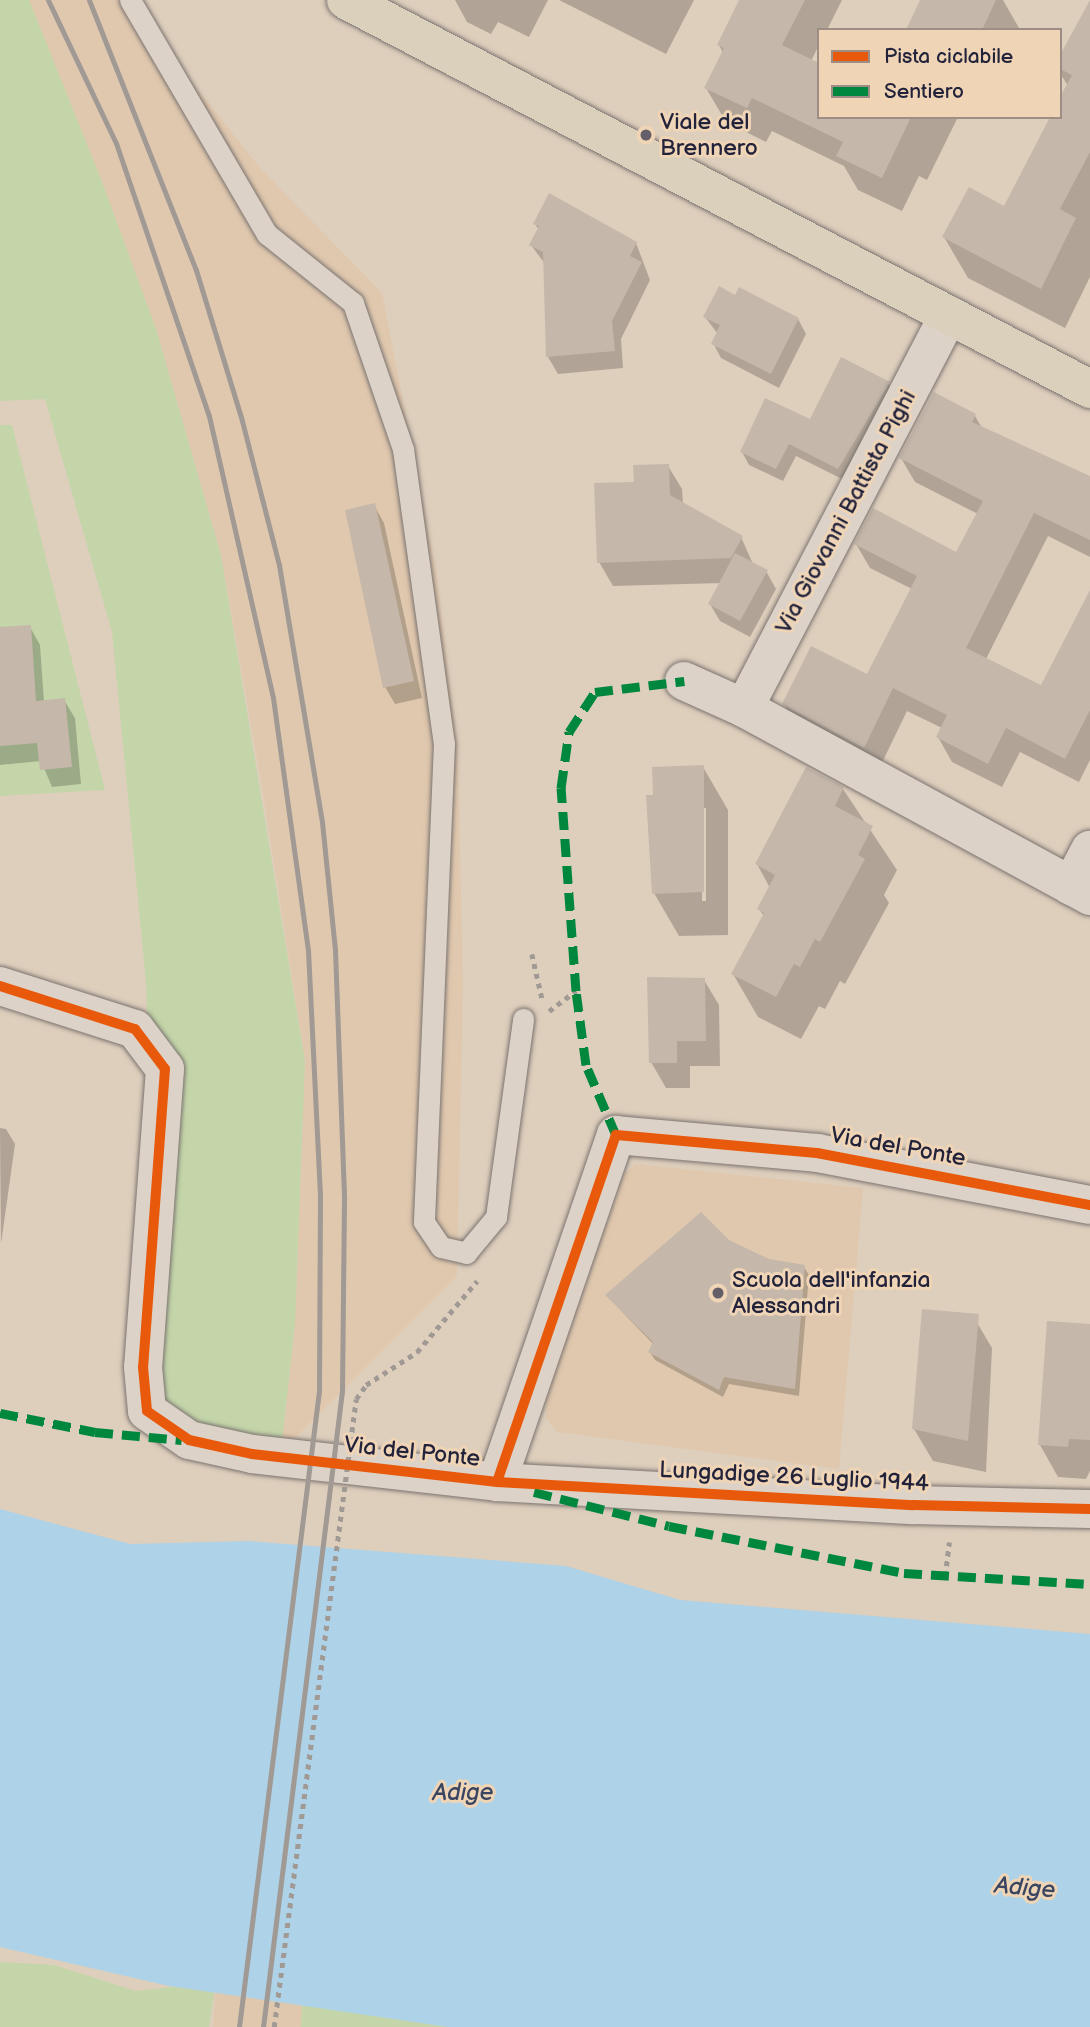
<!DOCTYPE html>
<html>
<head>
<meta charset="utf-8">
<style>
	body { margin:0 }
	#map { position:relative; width:1090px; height:2027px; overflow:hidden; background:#decebc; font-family:"Balsamiq Sans",sans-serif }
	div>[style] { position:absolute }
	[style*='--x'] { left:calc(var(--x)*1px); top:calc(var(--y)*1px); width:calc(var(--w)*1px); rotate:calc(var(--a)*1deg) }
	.built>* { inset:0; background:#e0c8ae }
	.green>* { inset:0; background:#c4d6a9 }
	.water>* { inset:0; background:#aed2e7 }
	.shadow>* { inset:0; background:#0003 }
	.building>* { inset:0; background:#c5b7aa }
	.path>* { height:4.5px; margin-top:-2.25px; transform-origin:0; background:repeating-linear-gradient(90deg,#a09994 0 5px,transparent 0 10px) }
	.roads { filter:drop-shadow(0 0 2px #7b7471) drop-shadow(0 0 2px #7b7471) }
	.lane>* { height:21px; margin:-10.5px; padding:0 10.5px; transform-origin:10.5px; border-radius:10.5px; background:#dcd2c7 }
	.street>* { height:38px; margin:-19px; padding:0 19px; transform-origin:19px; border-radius:19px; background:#dcd2c7 }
	.primary>* { height:38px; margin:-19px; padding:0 19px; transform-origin:19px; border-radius:19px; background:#dad0bc }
	.rail>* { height:5px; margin:-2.5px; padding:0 2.5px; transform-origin:2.5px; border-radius:2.5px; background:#a09994 }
	.path-bridge>* { height:4.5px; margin-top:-2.25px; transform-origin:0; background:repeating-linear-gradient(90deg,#a09994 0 5px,transparent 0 10px) }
	.quiet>* { height:9px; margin-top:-4.5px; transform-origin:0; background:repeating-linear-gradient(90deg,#00873e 0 18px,transparent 0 27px) }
	.cycleway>* { height:10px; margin:-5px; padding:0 5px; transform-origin:5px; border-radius:5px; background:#e8590c }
	.dots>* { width:19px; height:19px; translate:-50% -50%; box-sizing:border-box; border:4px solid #efd5b6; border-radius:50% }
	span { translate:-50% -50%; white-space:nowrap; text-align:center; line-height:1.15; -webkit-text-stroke:6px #efd5b6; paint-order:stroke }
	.poi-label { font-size:23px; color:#22223b }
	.left { translate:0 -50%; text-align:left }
	.street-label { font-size:23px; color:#22223b }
	.water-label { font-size:24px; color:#3a4561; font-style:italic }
	.legend { position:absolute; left:817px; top:28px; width:245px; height:91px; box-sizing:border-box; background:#efd5b6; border:2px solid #9d8d85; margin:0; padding:9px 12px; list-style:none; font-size:21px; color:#22223b }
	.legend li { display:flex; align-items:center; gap:14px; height:35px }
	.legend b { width:35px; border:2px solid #9d8d85 }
</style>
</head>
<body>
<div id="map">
	<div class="built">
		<i style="clip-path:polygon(29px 0,126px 0,261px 169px,382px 293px,436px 570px,458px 751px,463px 986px,457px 1276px,281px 1452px,295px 1323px,305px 1061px,262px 787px,221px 555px,156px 330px)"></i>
		<i style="clip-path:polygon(636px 1164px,863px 1188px,839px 1469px,557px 1432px,546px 1418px,546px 1397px,622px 1176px)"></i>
		<i style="clip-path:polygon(216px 1982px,303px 1991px,301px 2027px,213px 2027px)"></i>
	</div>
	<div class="green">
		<i style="clip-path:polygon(0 0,29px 0,101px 179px,156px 329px,221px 555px,305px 1061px,295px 1323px,281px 1452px,169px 1435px,159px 1383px,146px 982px,112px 632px,45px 399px,0 401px)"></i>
		<i style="clip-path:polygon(0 425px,12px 425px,105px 790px,0 796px)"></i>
		<i style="clip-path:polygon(0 1962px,54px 1965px,136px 1991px,216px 1982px,209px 2027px,0 2027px)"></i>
		<i style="clip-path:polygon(303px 1991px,487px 2027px,301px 2027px)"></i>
	</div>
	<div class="water">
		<i style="clip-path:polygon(0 1509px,130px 1544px,249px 1541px,566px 1566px,680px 1600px,1090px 1634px,1090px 2027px,448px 2027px,169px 1986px,0 1947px)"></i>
	</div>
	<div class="shadow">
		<i style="clip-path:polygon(455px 0,548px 0,529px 37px,498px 22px,491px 34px,467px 22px)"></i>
		<i style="clip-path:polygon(559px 0,694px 0,666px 54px)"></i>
		<i style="clip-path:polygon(741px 0,842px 0,827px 30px,819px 30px,819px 45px,811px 61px,819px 117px,958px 117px,927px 180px,919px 176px,902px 211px,858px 190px,844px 166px,772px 131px,766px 142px,726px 122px,706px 88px,723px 53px,719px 45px)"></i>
		<i style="clip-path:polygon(922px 0,1003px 0,1019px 28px,908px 30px)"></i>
		<i style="clip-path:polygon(1090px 25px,1090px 277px,1065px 328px,968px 278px,944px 237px,1005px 208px,1060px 117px,1068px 86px,1060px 73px,1060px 59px)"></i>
		<i style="clip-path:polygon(535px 224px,636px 243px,650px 280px,621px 339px,623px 368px,558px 374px,548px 357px,545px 264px,531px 245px,539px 230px)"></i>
		<i style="clip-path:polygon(736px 297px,798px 319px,806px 334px,779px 388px,721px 358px,713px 343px,718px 334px,705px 317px)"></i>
		<i style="clip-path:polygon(888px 383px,896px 396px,846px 481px,796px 456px,783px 481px,749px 465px,742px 452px)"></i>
		<i style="clip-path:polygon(975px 416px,982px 428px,1090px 478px,1090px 557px,1048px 536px,986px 659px,1042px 688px,1090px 594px,1090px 760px,1079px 782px,1020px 752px,1002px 787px,952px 762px,938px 737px,942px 728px,907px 711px,878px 771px,798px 728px,784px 704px,868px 677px,912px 589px,870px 568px,856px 544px,956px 554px,978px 514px,915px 482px,901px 458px)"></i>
		<i style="clip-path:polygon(668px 466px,682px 489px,683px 504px,741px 537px,753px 564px,766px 571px,776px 589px,750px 637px,720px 621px,710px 604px,722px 583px,613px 586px,599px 562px,636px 483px)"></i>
		<i style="clip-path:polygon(374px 505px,384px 523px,422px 698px,395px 704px,385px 687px)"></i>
		<i style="clip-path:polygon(30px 627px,40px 645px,44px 702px,64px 700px,75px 718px,81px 784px,52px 787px,41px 761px,0 765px,0 629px)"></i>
		<i style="clip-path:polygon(evenodd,703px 767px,728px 810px,728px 935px,679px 936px,654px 893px,655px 797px,703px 767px,703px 808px,706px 808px,706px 901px,702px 901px,703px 808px)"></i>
		<i style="clip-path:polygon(843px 789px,897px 870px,884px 895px,889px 903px,845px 984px,840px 981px,825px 1009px,819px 1006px,801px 1039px,758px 1017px,733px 974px,764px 916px,759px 909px,770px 888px,757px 864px)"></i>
		<i style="clip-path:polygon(704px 980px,719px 1005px,720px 1066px,690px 1066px,690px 1088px,666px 1088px,651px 1062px)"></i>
		<i style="clip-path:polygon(0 1128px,6px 1129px,15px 1144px,1px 1244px)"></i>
		<i style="clip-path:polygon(728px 1242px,769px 1260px,804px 1267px,809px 1275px,799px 1396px,729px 1384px,723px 1397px,655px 1360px,650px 1352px,654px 1345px,607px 1296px)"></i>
		<i style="clip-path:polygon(973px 1316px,992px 1348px,986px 1472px,933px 1461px,914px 1429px)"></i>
		<i style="clip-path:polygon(1090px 1386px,1090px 1471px,1086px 1479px,1058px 1477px,1040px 1445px)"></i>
	</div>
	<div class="building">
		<i style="clip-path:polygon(739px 0,805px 0,782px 45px,819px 63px,819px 117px,911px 117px,882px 178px,836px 156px,843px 142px,752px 98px,747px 108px,704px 88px,724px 48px,717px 45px)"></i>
		<i style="clip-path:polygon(920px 0,996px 0,982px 30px,906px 30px)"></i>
		<i style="clip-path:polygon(1090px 0,1090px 152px,1060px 209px,1076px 218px,1041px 289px,942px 237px,969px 187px,1004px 206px,1050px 117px,1060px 117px,1060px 97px,1072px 75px,1060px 69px,1060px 55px)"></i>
		<i style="clip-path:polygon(549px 193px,637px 242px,630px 256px,642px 262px,612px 321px,615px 351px,546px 357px,543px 252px,529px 245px,539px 226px,533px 224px)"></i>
		<i style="clip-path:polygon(719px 286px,735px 295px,739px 287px,799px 318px,771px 374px,711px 344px,720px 325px,703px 317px)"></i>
		<i style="clip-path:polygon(841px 357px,890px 382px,838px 469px,789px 444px,776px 469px,740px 452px,765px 398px,810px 419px)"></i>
		<i style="clip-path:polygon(934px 392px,976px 414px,972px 422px,1090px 476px,1090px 540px,1034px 513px,966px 648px,1041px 685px,1090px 590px,1090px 710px,1065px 759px,1006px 728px,988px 764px,936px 737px,947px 715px,893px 688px,864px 748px,782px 704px,811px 646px,867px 674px,917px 576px,854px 544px,873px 508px,956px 552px,983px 501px,899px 458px)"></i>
		<i style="clip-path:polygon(669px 464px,670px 495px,743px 536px,731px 558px,597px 563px,594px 483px,634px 482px,633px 465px)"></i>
		<i style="clip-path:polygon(375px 503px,414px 681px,383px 688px,345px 510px)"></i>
		<i style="clip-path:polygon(735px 553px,768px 570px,740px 621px,708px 604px)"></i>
		<i style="clip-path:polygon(31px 625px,36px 701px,65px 698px,72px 767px,40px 770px,37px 743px,0 746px,0 627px)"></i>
		<i style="clip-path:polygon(704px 765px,704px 892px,652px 894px,646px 795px,653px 795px,652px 767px)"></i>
		<i style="clip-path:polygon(806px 767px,844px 787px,835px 806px,873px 826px,858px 855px,865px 859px,820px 942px,815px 939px,800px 967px,794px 964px,776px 997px,731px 974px,764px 913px,757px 909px,775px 875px,755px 864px)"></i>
		<i style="clip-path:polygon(647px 977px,705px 978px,706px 1041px,677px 1041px,677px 1063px,649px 1063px)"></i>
		<i style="clip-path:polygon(701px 1212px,729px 1240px,769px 1259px,805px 1265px,795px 1389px,724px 1377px,719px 1390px,648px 1352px,653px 1342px,605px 1295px)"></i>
		<i style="clip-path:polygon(922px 1309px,979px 1314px,968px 1441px,912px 1429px)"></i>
		<i style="clip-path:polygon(1047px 1321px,1090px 1324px,1090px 1440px,1069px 1439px,1068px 1447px,1038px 1445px)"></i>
	</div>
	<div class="path">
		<i style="--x:532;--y:954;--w:45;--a:77.2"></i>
		<i style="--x:549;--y:1011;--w:34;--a:-37"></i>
		<i style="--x:356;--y:1399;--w:17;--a:-54"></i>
		<i style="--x:366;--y:1385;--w:61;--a:-32.9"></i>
		<i style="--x:417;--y:1352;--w:93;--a:-49.8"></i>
		<i style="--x:945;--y:1576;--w:34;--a:-83"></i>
	</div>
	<div class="roads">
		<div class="lane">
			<i style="--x:130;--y:0;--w:271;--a:59.7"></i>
			<i style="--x:267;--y:234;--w:110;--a:38.7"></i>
			<i style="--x:353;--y:303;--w:154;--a:71.1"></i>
			<i style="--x:403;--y:449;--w:297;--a:82.1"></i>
			<i style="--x:444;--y:743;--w:479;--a:92.4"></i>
			<i style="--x:424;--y:1222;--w:30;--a:56"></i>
			<i style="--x:441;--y:1247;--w:26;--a:13"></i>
			<i style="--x:466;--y:1253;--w:47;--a:-50.2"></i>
			<i style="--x:496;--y:1217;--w:200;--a:-82.2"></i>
		</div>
		<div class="street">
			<i style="--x:684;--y:681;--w:66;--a:24.2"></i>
			<i style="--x:744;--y:708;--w:394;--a:28.5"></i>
			<i style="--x:744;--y:708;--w:443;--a:-62.5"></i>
			<i style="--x:1071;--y:886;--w:41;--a:-62.2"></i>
			<i style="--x:0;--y:986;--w:142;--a:17.7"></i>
			<i style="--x:135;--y:1029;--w:50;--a:53.1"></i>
			<i style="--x:165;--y:1069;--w:299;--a:94.2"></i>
			<i style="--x:143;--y:1367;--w:44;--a:84.8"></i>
			<i style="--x:147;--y:1411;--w:51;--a:34.6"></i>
			<i style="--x:189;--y:1440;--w:65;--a:12.5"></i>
			<i style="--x:252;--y:1454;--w:247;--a:6.5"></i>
			<i style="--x:497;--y:1482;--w:417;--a:3.2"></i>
			<i style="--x:913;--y:1505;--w:177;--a:1.3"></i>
			<i style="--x:497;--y:1482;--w:367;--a:-71.1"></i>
			<i style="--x:616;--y:1135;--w:202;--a:5.1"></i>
			<i style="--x:817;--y:1153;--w:278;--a:10.8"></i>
		</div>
		<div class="primary">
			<i style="--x:346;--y:0;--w:840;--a:27.6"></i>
		</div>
	</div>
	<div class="rail">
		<i style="--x:48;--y:0;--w:158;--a:64.6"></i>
		<i style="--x:116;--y:143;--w:288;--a:71.2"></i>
		<i style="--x:209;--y:416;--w:289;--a:77.2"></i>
		<i style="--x:273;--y:698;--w:254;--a:82.1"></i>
		<i style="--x:308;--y:950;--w:246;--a:87.2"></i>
		<i style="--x:320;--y:1196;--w:195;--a:90.3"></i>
		<i style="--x:319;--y:1391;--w:641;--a:97.17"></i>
		<i style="--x:89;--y:0;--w:290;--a:68.4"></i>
		<i style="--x:196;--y:270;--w:154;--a:73"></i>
		<i style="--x:241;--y:417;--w:153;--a:75.6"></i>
		<i style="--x:279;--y:565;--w:261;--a:80.5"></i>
		<i style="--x:322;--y:822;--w:129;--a:84.2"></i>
		<i style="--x:335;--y:950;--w:250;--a:87.9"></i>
		<i style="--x:344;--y:1200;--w:191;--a:90.6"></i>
		<i style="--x:342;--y:1391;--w:641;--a:97.08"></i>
	</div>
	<div class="path-bridge">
		<i style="--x:274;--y:2027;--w:633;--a:-82.56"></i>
	</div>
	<div class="quiet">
		<i style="--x:616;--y:1135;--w:76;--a:-113.2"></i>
		<i style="--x:586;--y:1065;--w:75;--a:-97.7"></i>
		<i style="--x:576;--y:991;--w:204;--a:-94.2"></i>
		<i style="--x:561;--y:788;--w:57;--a:-81.9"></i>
		<i style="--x:569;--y:732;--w:48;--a:-57"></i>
		<i style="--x:595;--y:692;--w:90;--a:-7"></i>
		<i style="--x:0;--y:1413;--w:97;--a:11.3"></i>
		<i style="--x:95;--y:1432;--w:87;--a:5.3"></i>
		<i style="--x:534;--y:1492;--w:139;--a:14.1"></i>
		<i style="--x:669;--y:1526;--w:240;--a:11.3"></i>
		<i style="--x:904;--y:1573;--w:186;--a:3.4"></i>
	</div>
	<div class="cycleway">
		<i style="--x:0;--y:986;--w:142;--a:17.7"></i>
		<i style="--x:135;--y:1029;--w:50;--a:53.1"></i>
		<i style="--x:165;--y:1069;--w:299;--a:94.2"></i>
		<i style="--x:143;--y:1367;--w:44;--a:84.8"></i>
		<i style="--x:147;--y:1411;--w:51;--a:34.6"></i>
		<i style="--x:189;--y:1440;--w:65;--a:12.5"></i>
		<i style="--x:252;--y:1454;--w:247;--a:6.5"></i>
		<i style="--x:497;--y:1482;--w:417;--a:3.2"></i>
		<i style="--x:913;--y:1505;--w:177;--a:1.3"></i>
		<i style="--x:497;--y:1482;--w:367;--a:-71.1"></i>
		<i style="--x:616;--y:1135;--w:202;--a:5.1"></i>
		<i style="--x:817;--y:1153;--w:278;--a:10.8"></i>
	</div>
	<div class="dots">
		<i style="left:646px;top:135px;background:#645e68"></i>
		<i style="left:718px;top:1293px;background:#645e68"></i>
	</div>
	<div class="poi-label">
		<span class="left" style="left:660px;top:135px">Viale del<br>Brennero</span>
		<span class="left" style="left:732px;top:1293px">Scuola dell'infanzia<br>Alessandri</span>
	</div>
	<div class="street-label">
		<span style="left:846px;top:512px;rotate:-62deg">Via Giovanni Battista Pighi</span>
		<span style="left:898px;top:1147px;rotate:10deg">Via del Ponte</span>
		<span style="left:412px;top:1452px;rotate:6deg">Via del Ponte</span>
		<span style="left:794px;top:1477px;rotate:3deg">Lungadige 26 Luglio 1944</span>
	</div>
	<div class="water-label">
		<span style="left:463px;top:1793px">Adige</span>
		<span style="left:1025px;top:1888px;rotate:5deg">Adige</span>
	</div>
	<ul class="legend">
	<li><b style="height:9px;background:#e8590c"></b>Pista ciclabile</li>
	<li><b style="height:9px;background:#00873e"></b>Sentiero</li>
	</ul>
</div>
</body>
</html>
